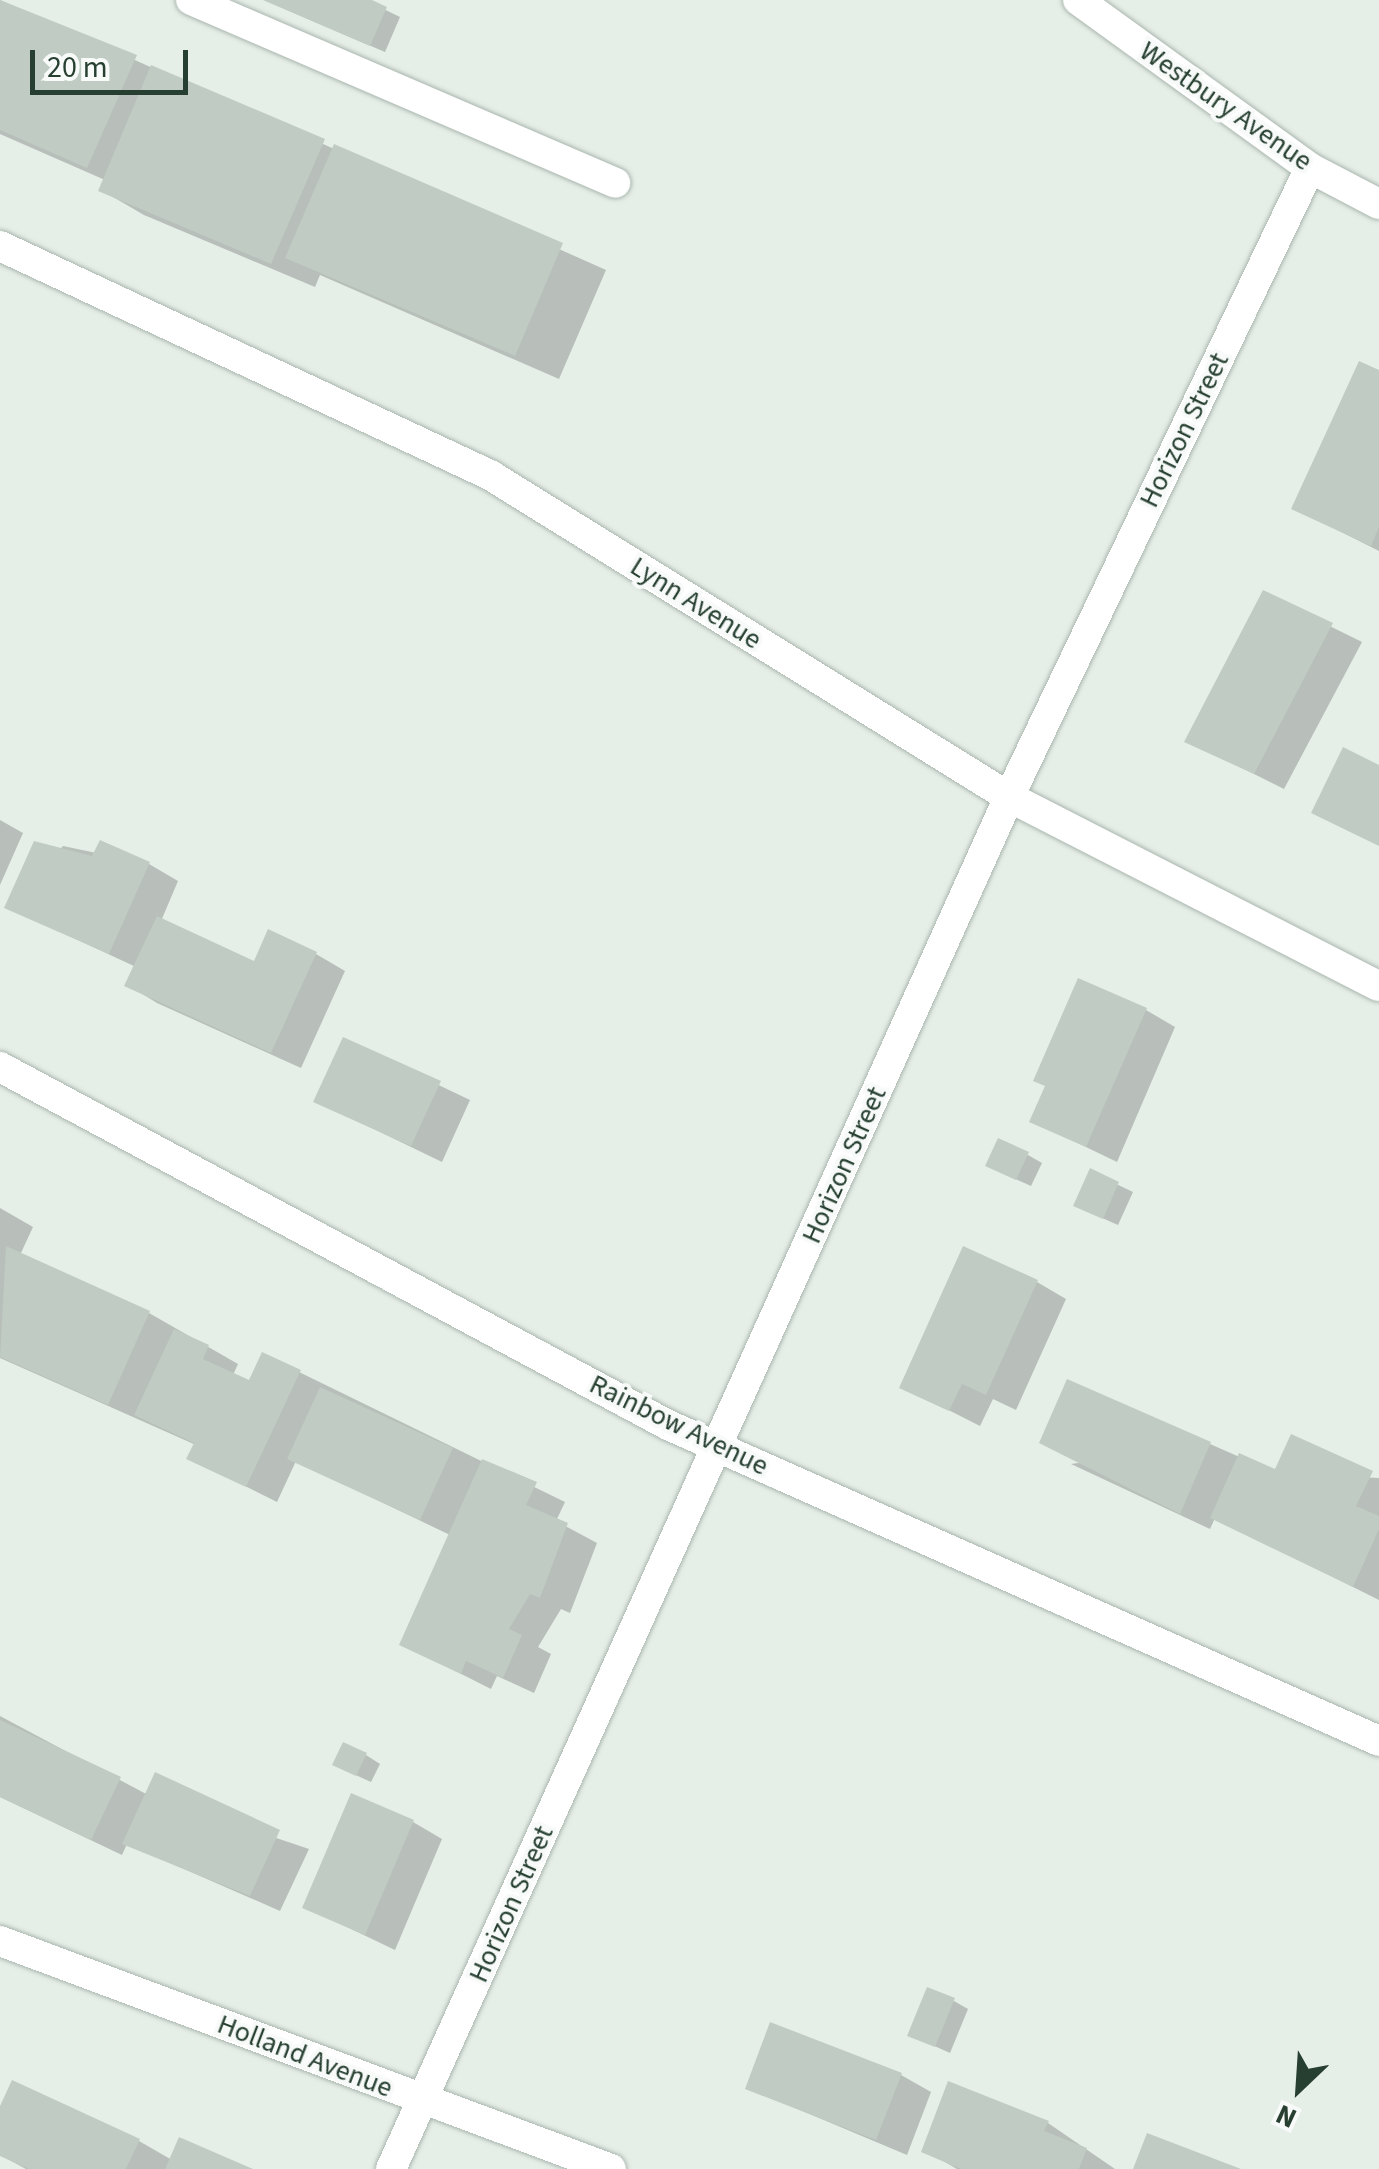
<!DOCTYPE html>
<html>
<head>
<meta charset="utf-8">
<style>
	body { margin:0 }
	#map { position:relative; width:1379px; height:2169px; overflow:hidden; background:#e6eee8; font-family:"Source Sans 3",sans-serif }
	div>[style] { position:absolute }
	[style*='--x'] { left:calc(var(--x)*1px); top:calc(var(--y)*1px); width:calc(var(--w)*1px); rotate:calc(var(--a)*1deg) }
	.shadow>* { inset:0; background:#0003 }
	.building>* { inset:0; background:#bfcbc3 }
	.roads { filter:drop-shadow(0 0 2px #a9b6ad) drop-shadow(0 0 2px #a9b6ad) }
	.minor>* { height:30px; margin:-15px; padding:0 15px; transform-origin:15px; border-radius:15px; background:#fff }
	span { translate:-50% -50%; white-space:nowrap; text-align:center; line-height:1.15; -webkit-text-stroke:8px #f7faf8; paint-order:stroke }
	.street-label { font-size:28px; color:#263f31 }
	.north { position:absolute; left:1249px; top:2039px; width:100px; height:100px; -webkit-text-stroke:8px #f7faf8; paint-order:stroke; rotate:205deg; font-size:28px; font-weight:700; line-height:40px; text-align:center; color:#263f31 }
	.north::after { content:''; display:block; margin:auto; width:35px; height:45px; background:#263f31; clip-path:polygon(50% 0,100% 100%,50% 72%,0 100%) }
	.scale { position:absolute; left:30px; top:50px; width:158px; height:45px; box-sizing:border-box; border:5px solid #263f31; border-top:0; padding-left:12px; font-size:30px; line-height:35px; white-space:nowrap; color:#263f31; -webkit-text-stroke:8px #f7faf8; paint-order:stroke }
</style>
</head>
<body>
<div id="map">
	<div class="shadow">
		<i style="clip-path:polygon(0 0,606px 270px,559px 379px,320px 275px,315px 287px,144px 215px,101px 190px,105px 180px,0 134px)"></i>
		<i style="clip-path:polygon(264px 0,365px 0,400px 17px,385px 52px)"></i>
		<i style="clip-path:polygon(1379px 373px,1379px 551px,1294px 508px)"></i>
		<i style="clip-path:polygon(1265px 594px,1362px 642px,1284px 789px,1188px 741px)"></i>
		<i style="clip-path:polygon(0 820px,23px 833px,0 885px)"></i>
		<i style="clip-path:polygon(63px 846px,149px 864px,178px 881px,161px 921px,255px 965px,316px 954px,345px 971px,301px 1068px,157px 1003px,128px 985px,136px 967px,7px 907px)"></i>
		<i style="clip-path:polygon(1146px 1010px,1175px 1027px,1117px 1162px,1032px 1121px)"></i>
		<i style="clip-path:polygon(344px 1040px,470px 1100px,442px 1162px,316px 1101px)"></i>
		<i style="clip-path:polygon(1028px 1155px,1042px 1163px,1031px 1186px,1002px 1173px)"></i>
		<i style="clip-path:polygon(1091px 1172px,1133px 1192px,1118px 1225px,1091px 1213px)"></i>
		<i style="clip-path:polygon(0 1208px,33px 1227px,20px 1255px,149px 1313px,238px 1364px,233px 1375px,250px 1383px,299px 1372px,565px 1502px,556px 1521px,597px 1543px,570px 1613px,561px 1609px,538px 1647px,551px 1654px,534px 1693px,497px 1676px,491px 1689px,402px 1644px,450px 1535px,296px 1461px,277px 1502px,189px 1458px,196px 1445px,0 1358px)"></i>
		<i style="clip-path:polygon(1037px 1282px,1066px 1299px,1016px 1410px,993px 1399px,980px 1426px,903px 1387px)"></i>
		<i style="clip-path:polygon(1210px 1444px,1276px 1473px,1379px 1478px,1379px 1600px,1215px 1518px,1210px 1529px,1071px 1464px)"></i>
		<i style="clip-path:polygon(0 1716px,148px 1795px,309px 1849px,280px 1911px,127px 1844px,122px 1855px,0 1797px)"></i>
		<i style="clip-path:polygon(366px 1755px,380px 1764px,371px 1782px,349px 1772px)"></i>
		<i style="clip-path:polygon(413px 1822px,442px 1839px,395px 1950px,305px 1907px)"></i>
		<i style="clip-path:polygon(954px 2001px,968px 2009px,950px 2053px,910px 2035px)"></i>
		<i style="clip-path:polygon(901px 2075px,931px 2092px,907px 2155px,748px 2088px)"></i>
		<i style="clip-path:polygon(0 2112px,139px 2141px,172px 2160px,247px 2169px,26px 2169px,0 2155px)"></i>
		<i style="clip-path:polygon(1048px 2123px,1115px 2169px,957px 2169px,924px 2150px)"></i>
	</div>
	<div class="building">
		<i style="clip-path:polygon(0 0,137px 55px,87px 168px,0 130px)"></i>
		<i style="clip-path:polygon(263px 0,372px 0,387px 7px,370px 46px)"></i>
		<i style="clip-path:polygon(151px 65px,325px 139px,271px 264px,98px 191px)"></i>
		<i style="clip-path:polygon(334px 144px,563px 243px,515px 356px,285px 258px)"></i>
		<i style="clip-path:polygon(1359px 361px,1379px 370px,1379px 527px,1371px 546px,1291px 509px)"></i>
		<i style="clip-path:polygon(1263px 590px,1333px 623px,1254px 774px,1184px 742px)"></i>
		<i style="clip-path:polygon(1343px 747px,1379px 765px,1379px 846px,1311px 813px)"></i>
		<i style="clip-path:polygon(100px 840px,150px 862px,109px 954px,4px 908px,34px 841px,92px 856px)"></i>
		<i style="clip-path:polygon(157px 916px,254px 961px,268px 929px,317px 952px,271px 1053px,124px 986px)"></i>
		<i style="clip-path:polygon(1078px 978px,1147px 1008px,1086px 1147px,1029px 1122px,1045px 1086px,1033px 1081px)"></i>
		<i style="clip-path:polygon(343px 1037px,441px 1081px,411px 1146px,313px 1102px)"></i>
		<i style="clip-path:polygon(998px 1138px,1029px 1152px,1016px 1180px,985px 1166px)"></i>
		<i style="clip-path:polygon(1090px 1168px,1119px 1182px,1103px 1219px,1073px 1206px)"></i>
		<i style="clip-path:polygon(6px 1246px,150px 1311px,108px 1405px,0 1357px)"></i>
		<i style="clip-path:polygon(963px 1246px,1038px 1280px,986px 1395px,962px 1384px,949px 1411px,899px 1388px)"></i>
		<i style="clip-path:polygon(174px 1329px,209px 1345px,203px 1359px,249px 1380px,262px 1352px,301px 1370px,246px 1487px,186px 1459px,194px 1443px,134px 1415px)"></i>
		<i style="clip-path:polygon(1067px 1379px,1211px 1442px,1180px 1514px,1039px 1443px)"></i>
		<i style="clip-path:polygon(320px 1387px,453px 1448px,420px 1520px,287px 1459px)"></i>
		<i style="clip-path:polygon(1291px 1434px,1373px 1471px,1356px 1506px,1379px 1516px,1379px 1529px,1353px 1587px,1210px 1518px,1239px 1453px,1275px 1469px)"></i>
		<i style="clip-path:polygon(482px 1459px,537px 1482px,526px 1505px,568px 1523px,540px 1598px,530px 1594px,509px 1629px,522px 1635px,503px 1678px,466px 1661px,461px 1674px,399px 1645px)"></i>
		<i style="clip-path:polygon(0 1720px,121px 1777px,91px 1840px,0 1797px)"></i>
		<i style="clip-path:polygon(343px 1742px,367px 1753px,356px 1776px,332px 1765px)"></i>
		<i style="clip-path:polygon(155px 1772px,280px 1830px,250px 1896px,122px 1844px)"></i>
		<i style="clip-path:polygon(351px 1793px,414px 1820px,365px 1935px,302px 1908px)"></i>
		<i style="clip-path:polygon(927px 1987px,955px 1998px,935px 2047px,907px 2036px)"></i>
		<i style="clip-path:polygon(770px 2022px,902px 2073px,876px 2140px,745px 2089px)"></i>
		<i style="clip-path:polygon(12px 2080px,140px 2139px,126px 2169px,29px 2169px,0 2156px,0 2106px)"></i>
		<i style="clip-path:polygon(948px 2081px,1049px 2121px,1044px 2131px,1087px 2148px,1079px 2169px,961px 2169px,921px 2152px)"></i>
		<i style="clip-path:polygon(1147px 2133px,1241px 2169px,1133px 2169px)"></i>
		<i style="clip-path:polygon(179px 2137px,253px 2169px,165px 2169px)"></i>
	</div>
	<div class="roads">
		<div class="minor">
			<i style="--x:191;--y:0;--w:462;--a:23.3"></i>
			<i style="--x:1078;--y:0;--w:286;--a:35.9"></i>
			<i style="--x:1310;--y:168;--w:78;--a:27.6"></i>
			<i style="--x:0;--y:246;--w:541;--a:25.05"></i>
			<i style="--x:490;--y:475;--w:611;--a:31.82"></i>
			<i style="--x:1009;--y:797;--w:415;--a:27.1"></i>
			<i style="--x:0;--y:1067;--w:758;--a:28.19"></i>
			<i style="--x:668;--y:1425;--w:778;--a:23.96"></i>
			<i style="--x:0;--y:1941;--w:652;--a:20.46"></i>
			<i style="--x:391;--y:2169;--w:1505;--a:-65.75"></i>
			<i style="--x:1009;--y:797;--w:697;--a:-64.43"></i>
		</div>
	</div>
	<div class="street-label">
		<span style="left:1226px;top:106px;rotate:35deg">Westbury Avenue</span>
		<span style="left:1184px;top:430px;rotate:-64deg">Horizon Street</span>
		<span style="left:696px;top:603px;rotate:32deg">Lynn Avenue</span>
		<span style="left:844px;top:1165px;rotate:-66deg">Horizon Street</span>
		<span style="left:679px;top:1425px;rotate:26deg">Rainbow Avenue</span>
		<span style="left:511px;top:1904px;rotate:-66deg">Horizon Street</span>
		<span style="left:305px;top:2056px;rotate:21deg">Holland Avenue</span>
	</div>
	<div class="north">N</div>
	<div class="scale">20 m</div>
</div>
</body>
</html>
